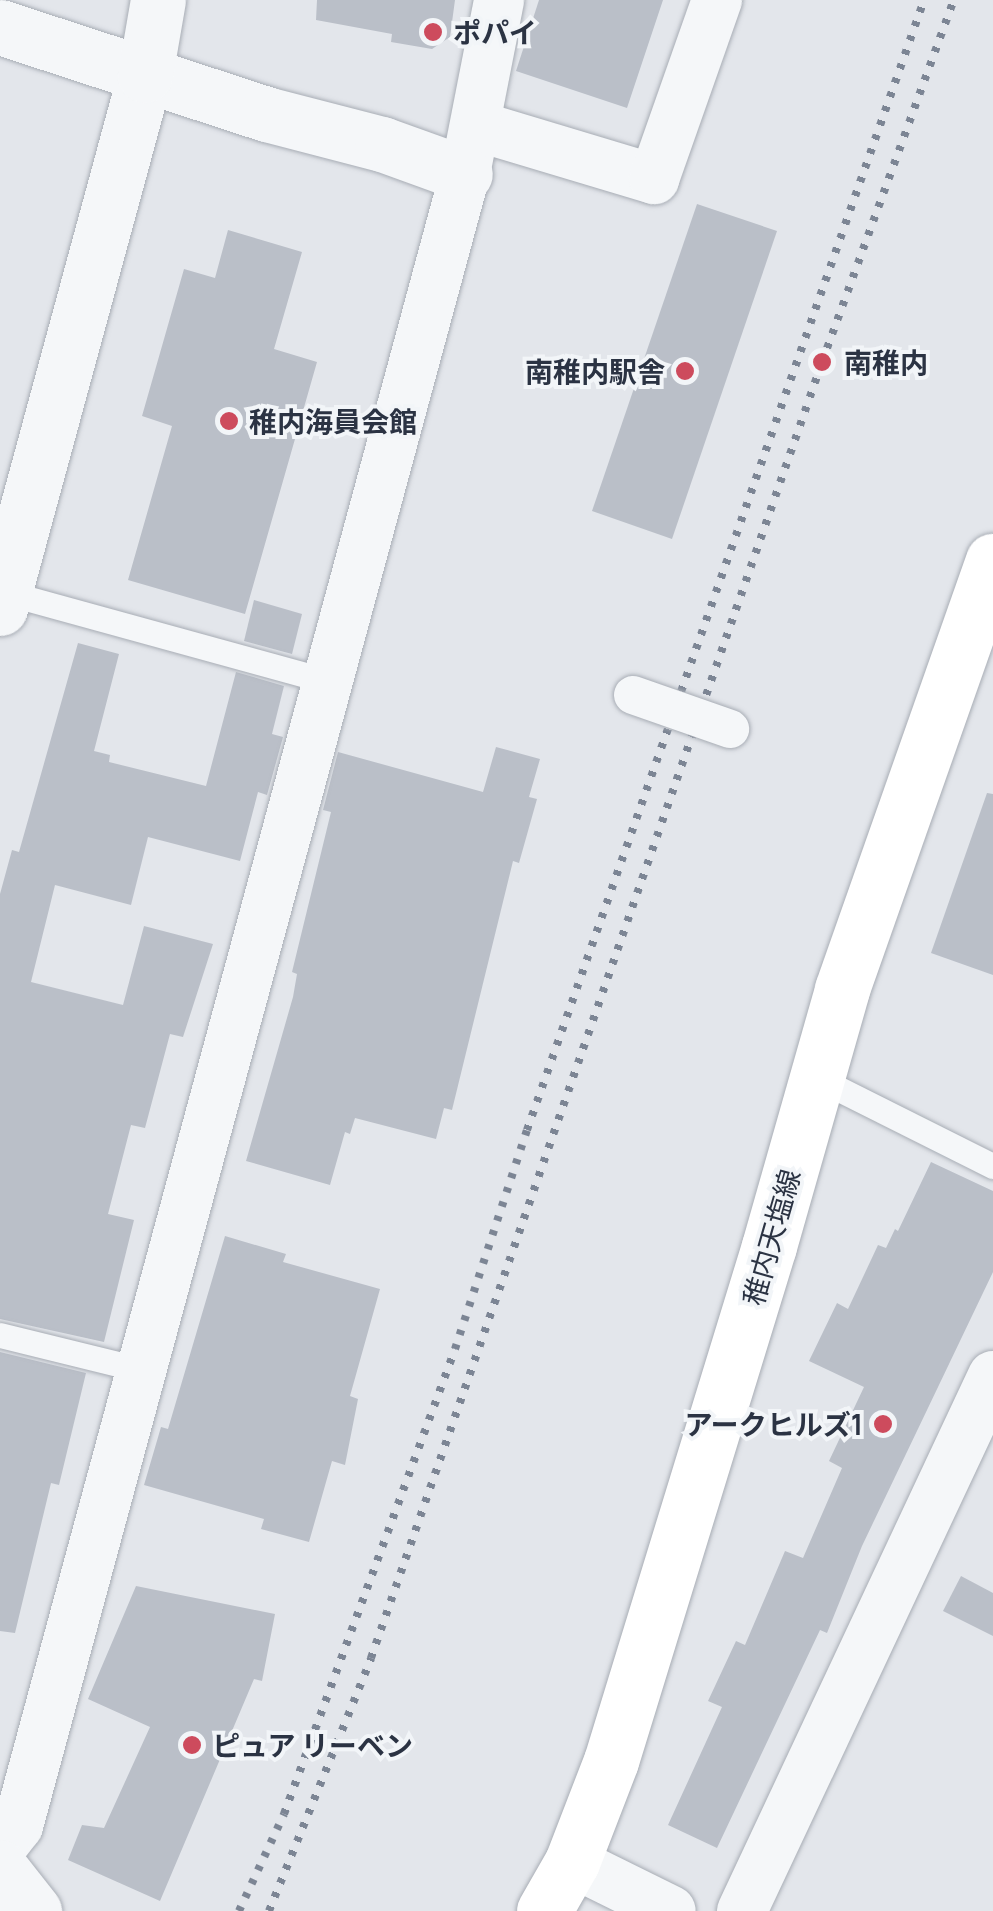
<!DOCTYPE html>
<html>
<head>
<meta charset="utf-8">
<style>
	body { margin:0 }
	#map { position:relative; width:993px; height:1911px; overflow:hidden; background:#e3e6eb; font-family:Manrope,"Noto Sans JP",sans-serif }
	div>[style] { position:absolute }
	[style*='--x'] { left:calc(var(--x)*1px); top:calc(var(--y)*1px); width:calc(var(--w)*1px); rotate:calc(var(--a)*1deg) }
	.building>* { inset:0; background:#babfc8 }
	.roads { filter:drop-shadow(0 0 2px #a8adb5) drop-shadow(0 0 2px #a8adb5) }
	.service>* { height:25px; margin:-12.5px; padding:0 12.5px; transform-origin:12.5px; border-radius:12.5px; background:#f5f7f9 }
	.minor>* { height:50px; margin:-25px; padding:0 25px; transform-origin:25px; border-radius:25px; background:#f5f7f9 }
	.tertiary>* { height:55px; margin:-27.5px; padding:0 27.5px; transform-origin:27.5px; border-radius:27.5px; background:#f5f7f9 }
	.primary>* { height:55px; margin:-27.5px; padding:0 27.5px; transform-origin:27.5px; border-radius:27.5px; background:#fff }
	.rail>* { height:8px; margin-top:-4px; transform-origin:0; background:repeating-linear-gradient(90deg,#7c8594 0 5px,transparent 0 15px) }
	.bridges { filter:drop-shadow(0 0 2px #a8adb5) drop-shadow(0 0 2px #a8adb5) }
	.pedestrian-bridge>* { height:38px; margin:-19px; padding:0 19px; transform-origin:19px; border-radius:19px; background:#f5f7f9 }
	.dots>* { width:28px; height:28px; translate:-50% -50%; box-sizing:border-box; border:5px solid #f2f5f8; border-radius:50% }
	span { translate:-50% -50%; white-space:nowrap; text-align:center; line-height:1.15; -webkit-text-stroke:8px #f2f5f8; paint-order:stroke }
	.poi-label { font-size:28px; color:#2b3343; font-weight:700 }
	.left { translate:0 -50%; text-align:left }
	.right { translate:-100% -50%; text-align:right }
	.street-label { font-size:28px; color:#2b3343 }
</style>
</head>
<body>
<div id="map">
	<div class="building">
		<i style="clip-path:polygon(317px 0,455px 0,450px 37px,432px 49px,391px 42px,392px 34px,316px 20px)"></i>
		<i style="clip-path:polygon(539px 0,663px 0,627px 108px,516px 71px)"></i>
		<i style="clip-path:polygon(697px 204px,777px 231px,672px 539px,592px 511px)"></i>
		<i style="clip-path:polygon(228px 230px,302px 252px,274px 349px,317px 362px,245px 614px,128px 580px,172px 426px,142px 416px,184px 269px,215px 278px)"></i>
		<i style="clip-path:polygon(254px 600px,302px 614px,292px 654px,244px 641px)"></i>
		<i style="clip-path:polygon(78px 643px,119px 654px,94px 751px,110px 755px,109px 762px,206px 786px,236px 672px,284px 686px,272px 734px,283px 737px,267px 795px,258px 792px,240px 861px,148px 837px,131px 905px,55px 885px,31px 982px,123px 1005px,144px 926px,213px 944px,183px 1037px,170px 1034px,145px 1128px,131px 1125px,108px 1214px,134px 1220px,104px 1342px,0 1319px,0 894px,12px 850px,19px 852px)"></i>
		<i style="clip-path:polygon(496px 747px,540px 759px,529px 797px,537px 799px,519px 863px,513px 861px,452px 1110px,444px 1108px,436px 1139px,355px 1118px,350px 1134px,345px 1132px,330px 1185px,246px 1161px,293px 997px,297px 974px,292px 972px,331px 812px,323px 810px,338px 752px,483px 792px)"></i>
		<i style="clip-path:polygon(987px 793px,993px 794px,993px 975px,931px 953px)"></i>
		<i style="clip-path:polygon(931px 1162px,993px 1191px,993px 1272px,862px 1546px,827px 1633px,820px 1630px,717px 1848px,668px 1825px,722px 1707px,708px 1701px,736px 1641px,745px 1645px,785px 1551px,803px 1558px,842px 1468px,829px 1461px,864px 1387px,809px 1361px,837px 1303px,848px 1309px,878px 1245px,886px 1248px,895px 1229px,898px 1231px)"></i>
		<i style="clip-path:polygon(225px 1236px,286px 1254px,283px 1262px,380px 1289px,350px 1396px,358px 1399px,345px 1465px,332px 1461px,309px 1542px,261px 1529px,264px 1519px,144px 1485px,161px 1427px,168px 1429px)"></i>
		<i style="clip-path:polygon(0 1352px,86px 1373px,59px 1485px,51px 1483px,15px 1633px,0 1631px)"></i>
		<i style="clip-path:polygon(961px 1576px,993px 1593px,993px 1636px,943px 1611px)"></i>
		<i style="clip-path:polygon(136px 1586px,275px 1614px,262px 1681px,254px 1679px,160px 1901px,68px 1860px,82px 1825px,104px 1828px,150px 1727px,88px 1699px)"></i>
	</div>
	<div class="roads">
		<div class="service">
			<i style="--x:4;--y:592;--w:336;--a:15.4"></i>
			<i style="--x:817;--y:1078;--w:197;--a:26.6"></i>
			<i style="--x:0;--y:1335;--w:146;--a:13.8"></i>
		</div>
		<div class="minor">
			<i style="--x:477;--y:126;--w:185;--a:16.7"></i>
			<i style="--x:654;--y:179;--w:190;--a:-70.6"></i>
			<i style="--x:0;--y:1849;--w:29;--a:-52"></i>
			<i style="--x:18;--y:1826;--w:1711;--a:-74.86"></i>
			<i style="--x:465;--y:174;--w:177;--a:-78.9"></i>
			<i style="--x:572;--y:1862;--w:110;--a:26.3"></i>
			<i style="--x:742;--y:1911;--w:591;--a:-64.87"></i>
		</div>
		<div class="tertiary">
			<i style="--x:0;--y:27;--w:280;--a:18.1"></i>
			<i style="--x:266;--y:114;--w:120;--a:14.5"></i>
			<i style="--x:382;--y:144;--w:88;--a:19.9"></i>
			<i style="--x:0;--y:608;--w:552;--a:-74.78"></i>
			<i style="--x:145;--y:75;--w:76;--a:-80.2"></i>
			<i style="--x:0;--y:1868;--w:55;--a:51.7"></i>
		</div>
		<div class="primary">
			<i style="--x:544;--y:1911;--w:56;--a:-60.3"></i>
			<i style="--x:572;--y:1862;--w:108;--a:-68.9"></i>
			<i style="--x:611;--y:1761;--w:539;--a:-72.94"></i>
			<i style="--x:769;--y:1246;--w:267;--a:-74.1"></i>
			<i style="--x:842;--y:989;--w:454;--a:-70.6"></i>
		</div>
	</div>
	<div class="rail">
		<i style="--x:239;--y:1911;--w:107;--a:-65.1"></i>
		<i style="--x:284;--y:1814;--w:495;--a:-69.8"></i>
		<i style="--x:455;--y:1349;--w:231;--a:-71.8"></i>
		<i style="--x:527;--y:1130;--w:1198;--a:-70.64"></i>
		<i style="--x:269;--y:1911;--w:273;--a:-68"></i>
		<i style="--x:371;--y:1658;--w:1372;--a:-70.81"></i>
		<i style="--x:822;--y:362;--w:385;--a:-70"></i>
	</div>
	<div class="bridges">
		<div class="pedestrian-bridge">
			<i style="--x:633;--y:695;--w:103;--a:19.3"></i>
		</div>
	</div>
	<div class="dots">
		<i style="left:433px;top:32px;background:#cd4b5d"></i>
		<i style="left:822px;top:362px;background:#cd4b5d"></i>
		<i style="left:685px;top:371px;background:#cd4b5d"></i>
		<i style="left:229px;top:421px;background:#cd4b5d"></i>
		<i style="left:883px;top:1424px;background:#cd4b5d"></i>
		<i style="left:192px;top:1745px;background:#cd4b5d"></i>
	</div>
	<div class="poi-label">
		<span class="left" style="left:453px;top:32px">ポパイ</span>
		<span class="left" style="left:844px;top:362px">南稚内</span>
		<span class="right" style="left:665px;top:371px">南稚内駅舎</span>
		<span class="left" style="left:249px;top:421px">稚内海員会館</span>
		<span class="right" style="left:863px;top:1424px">アークヒルズ1</span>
		<span class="left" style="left:212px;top:1745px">ピュア リーベン</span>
	</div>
	<div class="street-label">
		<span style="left:771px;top:1237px;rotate:-74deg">稚内天塩線</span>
	</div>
</div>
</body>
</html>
